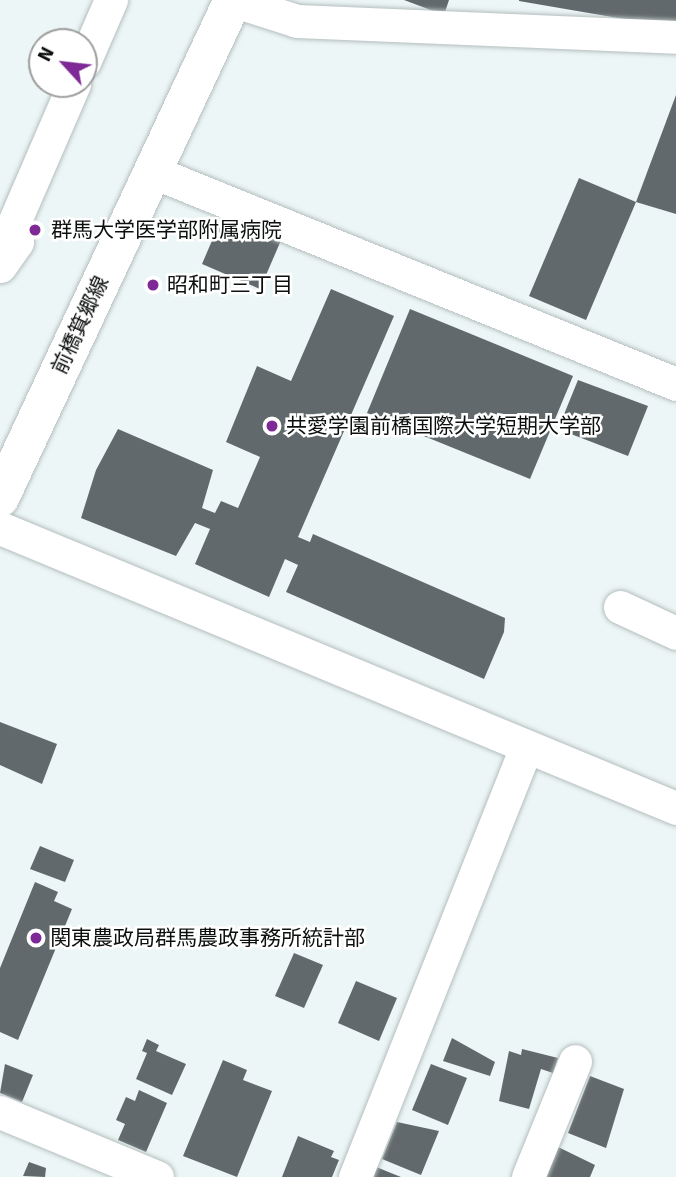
<!DOCTYPE html>
<html>
<head>
<meta charset="utf-8">
<style>
	body { margin:0 }
	#map { position:relative; width:676px; height:1177px; overflow:hidden; background:#edf6f6; font-family:Signika,"Noto Sans JP",sans-serif }
	div>[style] { position:absolute }
	[style*='--x'] { left:calc(var(--x)*1px); top:calc(var(--y)*1px); width:calc(var(--w)*1px); rotate:calc(var(--a)*1deg) }
	.building>* { inset:0; background:#62696c }
	.roads { filter:drop-shadow(0 0 2px #b5bebe) drop-shadow(0 0 2px #b5bebe) }
	.minor>* { height:33px; margin:-16.5px; padding:0 16.5px; transform-origin:16.5px; border-radius:16.5px; background:#fff }
	.major>* { height:38px; margin:-19px; padding:0 19px; transform-origin:19px; border-radius:19px; background:#fff }
	.dots>* { width:19px; height:19px; translate:-50% -50%; box-sizing:border-box; border:4px solid #fff; border-radius:50% }
	span { translate:-50% -50%; white-space:nowrap; text-align:center; line-height:1.15; -webkit-text-stroke:5px #fff; paint-order:stroke }
	.poi-label { font-size:21px; color:#0c0f0e }
	.left { translate:0 -50%; text-align:left }
	.street-label { font-size:21px; color:#0c0f0e }
	.north { position:absolute; left:28px; top:28px; width:70px; height:70px; box-sizing:border-box; background:#fff; border:2px solid #9e9f9f; border-radius:50%; rotate:297deg; font-size:19px; font-weight:700; line-height:28px; text-align:center; color:#0c0f0e }
	.north::after { content:''; display:block; margin:auto; width:24px; height:32px; background:#7f2997; clip-path:polygon(50% 0,100% 100%,50% 72%,0 100%) }
</style>
</head>
<body>
<div id="map">
	<div class="building">
		<i style="clip-path:polygon(404px 0,449px 0,444px 15px)"></i>
		<i style="clip-path:polygon(519px 0,676px 0,676px 28px,519px 1px)"></i>
		<i style="clip-path:polygon(676px 95px,676px 214px,636px 202px)"></i>
		<i style="clip-path:polygon(579px 178px,636px 202px,586px 320px,529px 296px)"></i>
		<i style="clip-path:polygon(220px 222px,251px 236px,254px 226px,282px 238px,260px 289px,202px 264px)"></i>
		<i style="clip-path:polygon(331px 289px,394px 316px,298px 537px,310px 542px,313px 534px,505px 618px,504px 632px,484px 679px,286px 592px,298px 565px,285px 559px,269px 597px,195px 564px,210px 529px,195px 523px,176px 556px,81px 518px,96px 470px,118px 429px,213px 470px,202px 508px,215px 513px,221px 501px,238px 508px,260px 457px,226px 442px,257px 366px,291px 381px)"></i>
		<i style="clip-path:polygon(410px 309px,573px 376px,530px 479px,367px 413px)"></i>
		<i style="clip-path:polygon(578px 380px,648px 406px,628px 456px,558px 429px)"></i>
		<i style="clip-path:polygon(0 722px,57px 744px,42px 784px,0 765px)"></i>
		<i style="clip-path:polygon(40px 846px,74px 860px,65px 882px,30px 869px)"></i>
		<i style="clip-path:polygon(35px 882px,58px 892px,54px 901px,72px 909px,18px 1040px,0 1032px,0 968px)"></i>
		<i style="clip-path:polygon(294px 953px,323px 965px,304px 1008px,275px 996px)"></i>
		<i style="clip-path:polygon(356px 981px,397px 998px,379px 1041px,338px 1023px)"></i>
		<i style="clip-path:polygon(452px 1038px,495px 1062px,490px 1076px,443px 1061px)"></i>
		<i style="clip-path:polygon(147px 1039px,159px 1045px,156px 1051px,186px 1064px,172px 1095px,136px 1079px,147px 1053px,142px 1051px)"></i>
		<i style="clip-path:polygon(522px 1049px,558px 1058px,553px 1073px,541px 1069px,529px 1109px,499px 1101px,509px 1051px,521px 1055px)"></i>
		<i style="clip-path:polygon(223px 1060px,247px 1070px,243px 1080px,272px 1091px,237px 1177px,183px 1156px)"></i>
		<i style="clip-path:polygon(5px 1064px,33px 1075px,22px 1102px,0 1093px)"></i>
		<i style="clip-path:polygon(431px 1064px,467px 1078px,448px 1125px,412px 1110px)"></i>
		<i style="clip-path:polygon(590px 1076px,624px 1089px,606px 1148px,568px 1133px)"></i>
		<i style="clip-path:polygon(139px 1090px,167px 1103px,146px 1152px,118px 1140px,125px 1124px,116px 1120px,126px 1097px,135px 1101px)"></i>
		<i style="clip-path:polygon(397px 1122px,439px 1131px,421px 1175px,382px 1159px)"></i>
		<i style="clip-path:polygon(298px 1136px,334px 1151px,331px 1157px,339px 1160px,332px 1177px,282px 1177px)"></i>
		<i style="clip-path:polygon(554px 1145px,595px 1165px,590px 1177px,542px 1177px)"></i>
		<i style="clip-path:polygon(29px 1162px,46px 1168px,45px 1177px,23px 1176px)"></i>
		<i style="clip-path:polygon(374px 1166px,386px 1171px,401px 1177px,369px 1177px)"></i>
	</div>
	<div class="roads">
		<div class="minor">
			<i style="--x:232;--y:0;--w:68;--a:17.9"></i>
			<i style="--x:297;--y:21;--w:379;--a:2.4"></i>
			<i style="--x:84;--y:62;--w:68;--a:-66.5"></i>
			<i style="--x:151;--y:171;--w:567;--a:22.08"></i>
			<i style="--x:0;--y:239;--w:19;--a:-47"></i>
			<i style="--x:13;--y:225;--w:154;--a:-66.6"></i>
			<i style="--x:0;--y:266;--w:29;--a:-55"></i>
			<i style="--x:17;--y:242;--w:17;--a:-103"></i>
			<i style="--x:0;--y:528;--w:732;--a:22.5"></i>
			<i style="--x:620;--y:607;--w:62;--a:24.9"></i>
			<i style="--x:0;--y:1112;--w:170;--a:22.5"></i>
			<i style="--x:355;--y:1177;--w:463;--a:-68.3"></i>
			<i style="--x:528;--y:1177;--w:125;--a:-67.9"></i>
		</div>
		<div class="major">
			<i style="--x:0;--y:498;--w:550;--a:-64.93"></i>
		</div>
	</div>
	<div class="dots">
		<i style="left:35px;top:230px;background:#7f2997"></i>
		<i style="left:153px;top:285px;background:#7f2997"></i>
		<i style="left:272px;top:426px;background:#7f2997"></i>
		<i style="left:36px;top:938px;background:#7f2997"></i>
	</div>
	<div class="poi-label">
		<span class="left" style="left:51px;top:230px">群馬大学医学部附属病院</span>
		<span class="left" style="left:167px;top:285px">昭和町三丁目</span>
		<span class="left" style="left:286px;top:426px">共愛学園前橋国際大学短期大学部</span>
		<span class="left" style="left:50px;top:938px">関東農政局群馬農政事務所統計部</span>
	</div>
	<div class="street-label">
		<span style="left:80px;top:325px;rotate:-65deg">前橋箕郷線</span>
	</div>
	<div class="north">N</div>
</div>
</body>
</html>
